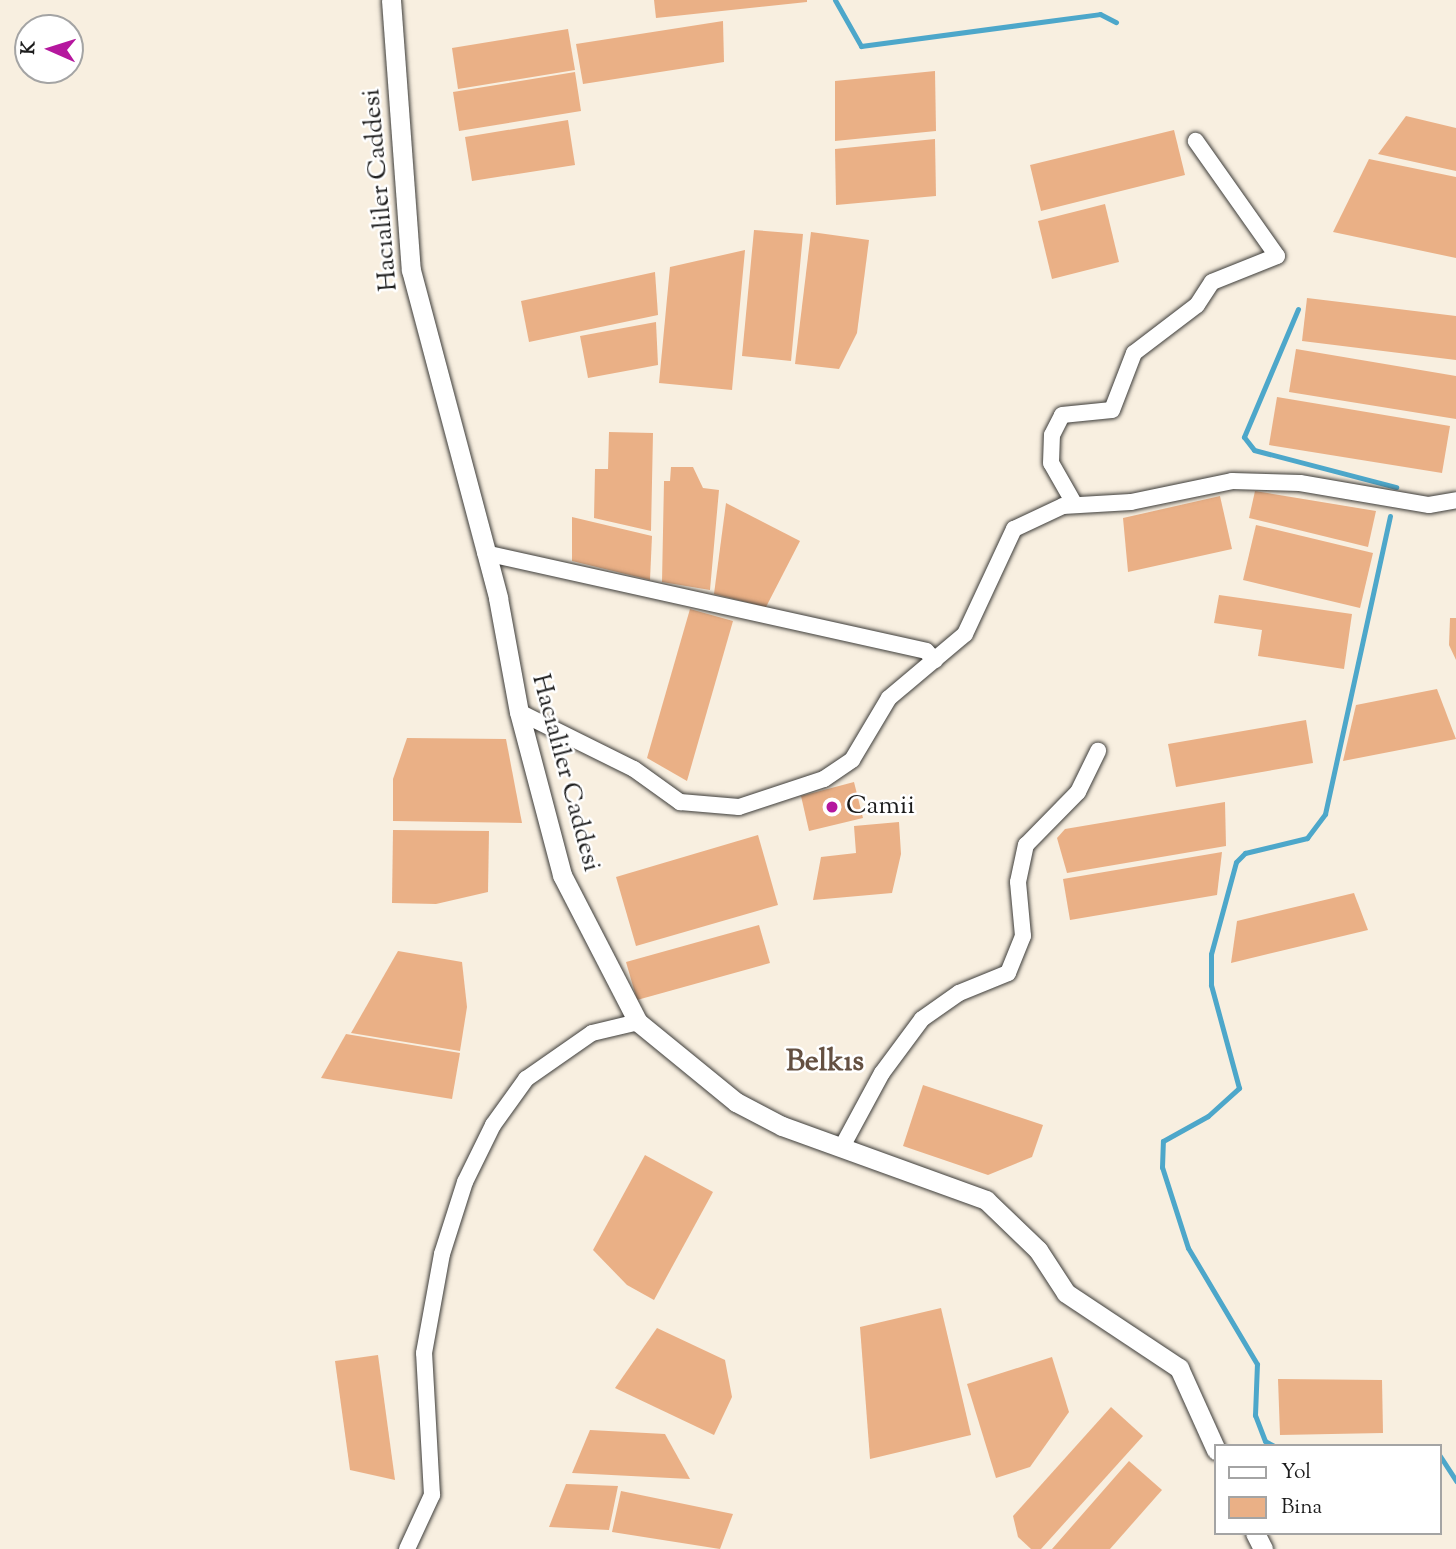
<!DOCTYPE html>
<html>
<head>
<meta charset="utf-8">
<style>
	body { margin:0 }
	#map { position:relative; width:1456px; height:1549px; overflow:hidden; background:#f8efe0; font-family:"Sorts Mill Goudy",serif }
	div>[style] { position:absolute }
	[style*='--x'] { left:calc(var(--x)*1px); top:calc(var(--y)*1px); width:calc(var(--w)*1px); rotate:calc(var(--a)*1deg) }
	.stream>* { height:5px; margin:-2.5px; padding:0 2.5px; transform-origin:2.5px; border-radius:2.5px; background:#4da7ca }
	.building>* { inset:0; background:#eab086 }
	.roads { filter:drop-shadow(0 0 2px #3d3c39) drop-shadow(0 0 2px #3d3c39) }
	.minor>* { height:16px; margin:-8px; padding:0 8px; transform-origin:8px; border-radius:8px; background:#fff }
	.tertiary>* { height:19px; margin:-9.5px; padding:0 9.5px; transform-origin:9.5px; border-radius:9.5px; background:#fff }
	.dots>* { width:19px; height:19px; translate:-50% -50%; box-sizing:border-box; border:4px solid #fff; border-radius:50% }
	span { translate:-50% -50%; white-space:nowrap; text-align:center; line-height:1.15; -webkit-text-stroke:5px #fff; paint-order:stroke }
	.street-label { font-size:26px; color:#1c1c1c }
	.poi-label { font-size:26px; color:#1c1c1c }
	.left { translate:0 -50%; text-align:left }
	.quarter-label { font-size:30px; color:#645041; font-weight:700 }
	.legend { position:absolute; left:1214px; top:1444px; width:228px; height:91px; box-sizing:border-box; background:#fff; border:2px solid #a4a4a4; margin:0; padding:9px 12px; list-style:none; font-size:21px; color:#1c1c1c }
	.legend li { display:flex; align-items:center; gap:14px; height:35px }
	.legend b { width:35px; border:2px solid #a4a4a4 }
	.north { position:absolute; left:14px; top:14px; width:70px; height:70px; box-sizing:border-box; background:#fff; border:2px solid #a4a4a4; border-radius:50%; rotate:273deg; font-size:19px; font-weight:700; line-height:28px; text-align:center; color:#1c1c1c }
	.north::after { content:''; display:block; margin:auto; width:24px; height:32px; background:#b5179e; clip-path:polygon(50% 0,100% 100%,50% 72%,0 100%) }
</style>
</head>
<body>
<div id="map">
	<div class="stream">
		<i style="--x:835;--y:0;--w:53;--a:60.5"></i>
		<i style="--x:861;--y:46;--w:241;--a:-7.6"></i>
		<i style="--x:1100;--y:14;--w:18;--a:27"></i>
		<i style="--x:1298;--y:309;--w:139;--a:112.9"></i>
		<i style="--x:1244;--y:437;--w:16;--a:52"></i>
		<i style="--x:1254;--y:450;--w:147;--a:14.6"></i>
		<i style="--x:1274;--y:1446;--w:10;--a:-151"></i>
		<i style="--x:1265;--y:1441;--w:28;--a:-111"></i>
		<i style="--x:1255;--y:1415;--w:51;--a:-87.8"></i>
		<i style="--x:1257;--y:1364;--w:135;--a:-120.7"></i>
		<i style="--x:1188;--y:1248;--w:85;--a:-107.8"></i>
		<i style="--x:1162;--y:1167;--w:26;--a:-88"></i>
		<i style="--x:1163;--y:1141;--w:51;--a:-29.1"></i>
		<i style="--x:1208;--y:1116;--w:42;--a:-42.1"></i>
		<i style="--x:1239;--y:1088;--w:107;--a:-105.2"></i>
		<i style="--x:1211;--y:985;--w:31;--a:-90"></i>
		<i style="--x:1211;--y:954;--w:95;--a:-74.8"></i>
		<i style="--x:1236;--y:862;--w:13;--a:-45"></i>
		<i style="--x:1245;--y:853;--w:64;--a:-13.6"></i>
		<i style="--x:1307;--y:838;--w:30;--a:-53"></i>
		<i style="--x:1325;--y:814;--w:305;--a:-77.7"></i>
		<i style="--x:1440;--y:1456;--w:30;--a:57"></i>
	</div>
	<div class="building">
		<i style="clip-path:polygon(654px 0,807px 0,807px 2px,656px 18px)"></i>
		<i style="clip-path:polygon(723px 21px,724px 62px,583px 84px,576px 44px)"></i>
		<i style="clip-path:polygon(568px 29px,575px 70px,458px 89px,452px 48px)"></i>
		<i style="clip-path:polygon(935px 71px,936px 131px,835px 141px,835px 81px)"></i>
		<i style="clip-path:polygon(575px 72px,581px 111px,459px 131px,453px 92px)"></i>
		<i style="clip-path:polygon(1406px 116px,1456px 128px,1456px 171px,1378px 154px)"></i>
		<i style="clip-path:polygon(568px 120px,575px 165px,472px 181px,465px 137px)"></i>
		<i style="clip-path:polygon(1174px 130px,1185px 175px,1041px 211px,1030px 165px)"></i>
		<i style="clip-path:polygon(935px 139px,936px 196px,836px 205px,835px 149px)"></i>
		<i style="clip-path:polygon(1369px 159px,1456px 177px,1456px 258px,1333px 232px)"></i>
		<i style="clip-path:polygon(1105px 204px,1119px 262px,1052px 279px,1038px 221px)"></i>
		<i style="clip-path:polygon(754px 230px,803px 234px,791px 361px,742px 356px)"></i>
		<i style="clip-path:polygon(811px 232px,869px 240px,857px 333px,839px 369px,795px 364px)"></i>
		<i style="clip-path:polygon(745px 250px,732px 390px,659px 383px,670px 267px)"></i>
		<i style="clip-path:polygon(655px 272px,658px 315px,529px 342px,521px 301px)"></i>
		<i style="clip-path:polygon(1307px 298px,1456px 316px,1456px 360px,1302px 341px)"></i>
		<i style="clip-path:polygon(656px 322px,658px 365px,588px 378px,580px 336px)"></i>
		<i style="clip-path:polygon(1296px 349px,1456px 376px,1456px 419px,1289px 392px)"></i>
		<i style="clip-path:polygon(1277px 397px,1450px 426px,1442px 473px,1269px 445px)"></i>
		<i style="clip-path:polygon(609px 432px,653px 433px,651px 531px,594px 518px,595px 469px,608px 469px)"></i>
		<i style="clip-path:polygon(671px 467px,693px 467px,703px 488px,719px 490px,710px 590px,662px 582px,664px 481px,670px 481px)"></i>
		<i style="clip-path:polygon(1255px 491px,1376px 511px,1368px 547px,1249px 518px)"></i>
		<i style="clip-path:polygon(1220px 496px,1232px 549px,1128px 572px,1123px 518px)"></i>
		<i style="clip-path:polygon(726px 503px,800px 541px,766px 607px,714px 594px)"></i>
		<i style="clip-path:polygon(572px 517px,652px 536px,650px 580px,572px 561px)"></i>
		<i style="clip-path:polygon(1256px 525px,1373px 553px,1360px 608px,1243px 580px)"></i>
		<i style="clip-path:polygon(1219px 595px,1352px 614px,1344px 669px,1258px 656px,1262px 630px,1214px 623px)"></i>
		<i style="clip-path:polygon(690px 609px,733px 621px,687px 781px,647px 758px)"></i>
		<i style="clip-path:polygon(1450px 618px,1456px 618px,1456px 660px,1449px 645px)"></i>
		<i style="clip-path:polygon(1437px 689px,1456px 739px,1343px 761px,1356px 705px)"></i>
		<i style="clip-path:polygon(1306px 720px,1313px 763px,1176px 787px,1168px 744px)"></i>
		<i style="clip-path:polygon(407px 738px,506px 739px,522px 823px,393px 821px,393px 779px)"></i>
		<i style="clip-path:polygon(854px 782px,863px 818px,809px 831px,801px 796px)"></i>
		<i style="clip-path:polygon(1225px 802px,1226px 846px,1067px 873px,1057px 838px,1065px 829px)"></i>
		<i style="clip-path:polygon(899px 822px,901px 854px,892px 893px,813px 900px,821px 857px,856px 853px,854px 826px)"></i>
		<i style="clip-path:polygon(393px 830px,489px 831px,488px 892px,436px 904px,392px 903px)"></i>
		<i style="clip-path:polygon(758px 835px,778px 905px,636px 946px,616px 877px)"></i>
		<i style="clip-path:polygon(1222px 852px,1217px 895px,1070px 920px,1063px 879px)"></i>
		<i style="clip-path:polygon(1354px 893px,1368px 930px,1231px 963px,1237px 921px)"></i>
		<i style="clip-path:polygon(759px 925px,770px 963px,637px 1000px,626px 962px)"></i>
		<i style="clip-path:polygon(398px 951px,462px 962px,467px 1007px,460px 1051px,351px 1033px)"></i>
		<i style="clip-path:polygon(346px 1034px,460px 1053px,452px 1099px,321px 1078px)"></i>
		<i style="clip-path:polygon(923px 1085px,1043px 1125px,1032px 1157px,988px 1175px,903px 1146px)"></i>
		<i style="clip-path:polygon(645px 1155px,713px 1192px,654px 1300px,627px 1285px,593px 1250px)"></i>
		<i style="clip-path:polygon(941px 1308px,971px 1435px,870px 1459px,860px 1327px)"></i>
		<i style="clip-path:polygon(657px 1328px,725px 1360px,732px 1397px,714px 1435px,615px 1388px)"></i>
		<i style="clip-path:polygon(378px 1355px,395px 1480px,350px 1470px,335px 1361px)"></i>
		<i style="clip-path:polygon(1052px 1357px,1069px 1412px,1030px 1467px,996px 1478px,967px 1384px)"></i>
		<i style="clip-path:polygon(1278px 1379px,1382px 1380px,1383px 1433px,1280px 1435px)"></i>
		<i style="clip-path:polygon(1111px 1407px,1143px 1436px,1041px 1549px,1031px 1549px,1018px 1537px,1013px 1516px)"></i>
		<i style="clip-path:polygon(590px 1430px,665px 1434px,690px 1479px,572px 1473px)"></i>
		<i style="clip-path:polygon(1129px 1461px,1162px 1490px,1110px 1549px,1052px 1549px)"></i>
		<i style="clip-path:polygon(566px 1484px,618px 1486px,609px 1530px,549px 1527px)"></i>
		<i style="clip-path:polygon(621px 1491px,733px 1514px,720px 1549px,612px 1532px)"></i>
	</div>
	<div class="roads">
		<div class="minor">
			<i style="--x:1075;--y:505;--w:48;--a:-119.7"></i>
			<i style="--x:1051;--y:463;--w:28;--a:-88"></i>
			<i style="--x:1052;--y:435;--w:22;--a:-63"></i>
			<i style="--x:1062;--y:415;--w:50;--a:-5.7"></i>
			<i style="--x:1112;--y:410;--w:61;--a:-68.9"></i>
			<i style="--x:1134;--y:353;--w:79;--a:-37.3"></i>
			<i style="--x:1197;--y:305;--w:27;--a:-57"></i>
			<i style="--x:1212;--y:282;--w:70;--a:-21.8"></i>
			<i style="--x:1277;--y:256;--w:141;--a:-125.2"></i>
			<i style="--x:485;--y:553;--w:452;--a:12.5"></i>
			<i style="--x:926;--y:651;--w:13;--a:45"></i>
			<i style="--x:519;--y:712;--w:128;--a:26.4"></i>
			<i style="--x:634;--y:769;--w:57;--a:35.7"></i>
			<i style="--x:680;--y:802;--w:59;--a:4.8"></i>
			<i style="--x:739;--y:807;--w:89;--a:-18.2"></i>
			<i style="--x:824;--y:779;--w:34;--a:-34"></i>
			<i style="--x:852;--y:760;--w:72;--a:-59.2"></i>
			<i style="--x:889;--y:698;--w:99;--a:-40.1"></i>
			<i style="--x:965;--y:634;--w:116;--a:-65"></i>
			<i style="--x:1014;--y:529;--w:54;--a:-25.1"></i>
			<i style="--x:1063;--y:506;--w:68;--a:-3.4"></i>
			<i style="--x:1131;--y:502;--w:103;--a:-11.7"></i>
			<i style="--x:1232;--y:481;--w:68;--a:1.7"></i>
			<i style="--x:1300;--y:483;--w:131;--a:9.7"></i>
			<i style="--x:1429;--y:505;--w:27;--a:-10"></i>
			<i style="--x:843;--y:1145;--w:82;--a:-61.6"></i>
			<i style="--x:882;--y:1073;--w:67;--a:-53.5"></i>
			<i style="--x:922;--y:1019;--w:45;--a:-35.1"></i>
			<i style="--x:959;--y:993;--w:53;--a:-22.2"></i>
			<i style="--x:1008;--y:973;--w:40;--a:-68"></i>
			<i style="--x:1023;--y:936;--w:54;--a:-95.3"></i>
			<i style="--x:1018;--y:882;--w:38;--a:-78"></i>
			<i style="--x:1026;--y:845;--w:74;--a:-45.5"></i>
			<i style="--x:1078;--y:792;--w:46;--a:-64"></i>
			<i style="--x:407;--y:1549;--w:60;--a:-65.2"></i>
			<i style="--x:432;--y:1495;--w:142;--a:-93.2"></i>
			<i style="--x:424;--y:1353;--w:101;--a:-79.7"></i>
			<i style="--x:442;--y:1254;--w:76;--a:-72.3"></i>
			<i style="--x:465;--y:1182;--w:64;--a:-63.8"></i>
			<i style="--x:493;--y:1125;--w:57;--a:-54.3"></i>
			<i style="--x:526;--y:1079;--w:80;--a:-34.9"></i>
			<i style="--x:592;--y:1033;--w:47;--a:-13.4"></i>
		</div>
		<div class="tertiary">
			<i style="--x:391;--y:0;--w:271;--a:85.8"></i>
			<i style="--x:411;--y:270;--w:339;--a:75.1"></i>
			<i style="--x:498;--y:598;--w:116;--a:79.6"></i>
			<i style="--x:519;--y:712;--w:169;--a:75.2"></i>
			<i style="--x:562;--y:875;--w:165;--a:62.7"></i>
			<i style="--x:638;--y:1022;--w:127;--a:39.2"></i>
			<i style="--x:736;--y:1102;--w:52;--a:27.6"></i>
			<i style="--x:782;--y:1126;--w:217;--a:19.9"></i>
			<i style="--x:986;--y:1200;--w:72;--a:43.9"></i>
			<i style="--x:1038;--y:1250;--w:51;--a:56.9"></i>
			<i style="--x:1066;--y:1293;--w:136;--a:33.6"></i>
			<i style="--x:1179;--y:1368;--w:90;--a:65.7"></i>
			<i style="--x:1255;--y:1533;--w:18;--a:63"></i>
		</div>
	</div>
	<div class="dots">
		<i style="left:832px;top:807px;background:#b5179e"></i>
	</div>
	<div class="street-label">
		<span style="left:381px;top:190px;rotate:-95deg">Hacıaliler Caddesi</span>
		<span style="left:565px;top:773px;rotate:75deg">Hacıaliler Caddesi</span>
	</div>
	<div class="poi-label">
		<span class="left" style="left:846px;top:807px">Camii</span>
	</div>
	<div class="quarter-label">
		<span style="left:825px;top:1063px">Belkıs</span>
	</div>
	<ul class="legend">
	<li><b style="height:9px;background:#fff"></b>Yol</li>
	<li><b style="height:19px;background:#eab086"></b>Bina</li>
	</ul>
	<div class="north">K</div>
</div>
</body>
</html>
